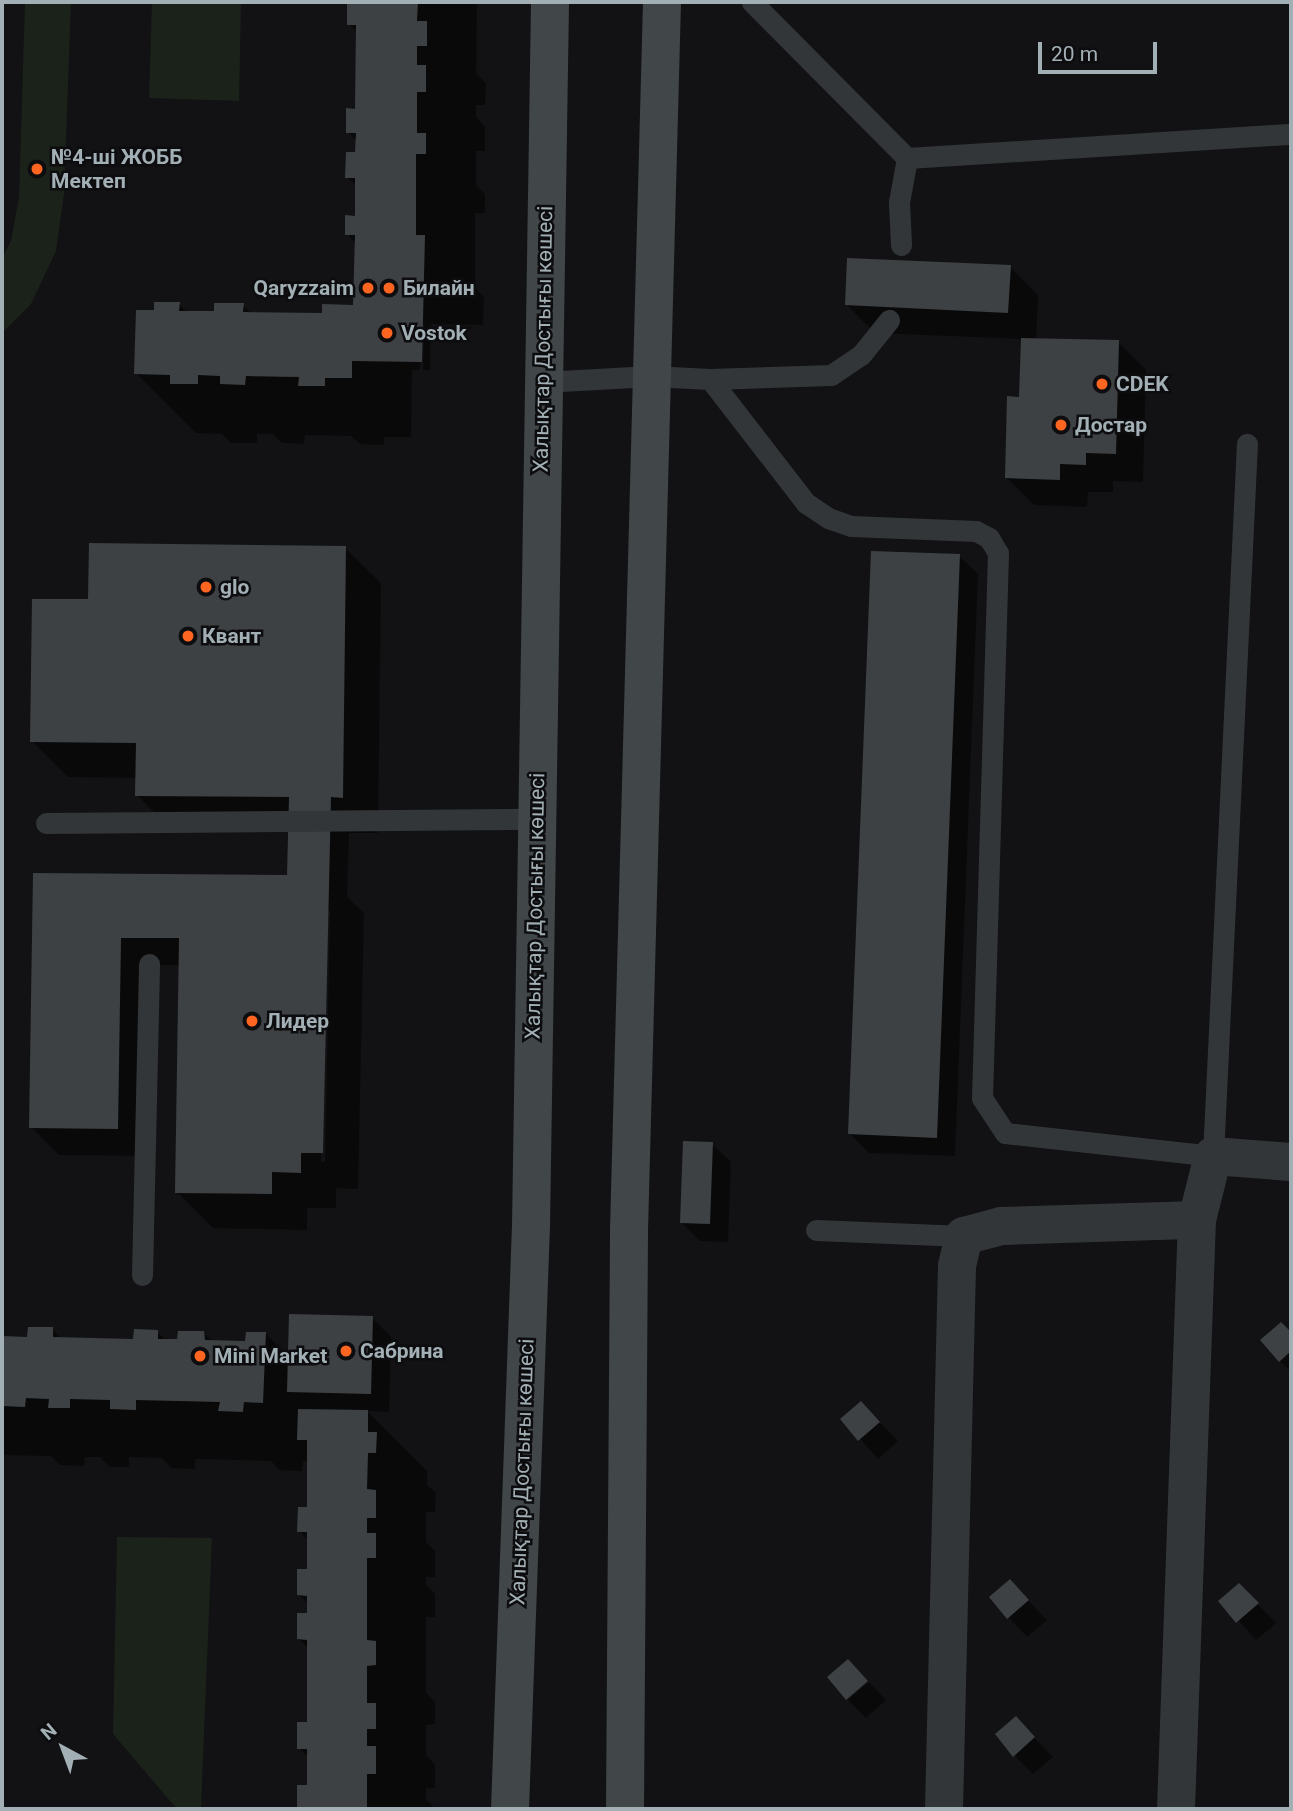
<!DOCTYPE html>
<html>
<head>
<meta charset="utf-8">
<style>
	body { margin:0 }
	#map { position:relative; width:1293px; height:1811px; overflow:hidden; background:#121214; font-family:Roboto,sans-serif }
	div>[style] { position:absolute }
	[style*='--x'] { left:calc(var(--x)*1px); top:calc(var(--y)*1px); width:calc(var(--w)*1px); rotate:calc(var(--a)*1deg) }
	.green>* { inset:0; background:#1b221a }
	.shadow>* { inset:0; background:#0007 }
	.building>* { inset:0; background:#3e4144 }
	.service>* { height:21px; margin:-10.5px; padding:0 10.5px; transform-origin:10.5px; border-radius:10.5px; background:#333639 }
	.minor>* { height:38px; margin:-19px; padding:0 19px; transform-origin:19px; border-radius:19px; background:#333639 }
	.secondary>* { height:38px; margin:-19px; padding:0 19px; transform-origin:19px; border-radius:19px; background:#414649 }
	.dots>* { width:19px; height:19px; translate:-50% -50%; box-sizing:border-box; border:4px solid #0d0d0f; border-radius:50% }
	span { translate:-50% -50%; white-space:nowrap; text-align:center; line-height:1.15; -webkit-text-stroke:5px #0d0d0f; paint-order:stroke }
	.poi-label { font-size:21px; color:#a2afb5; font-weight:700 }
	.left { translate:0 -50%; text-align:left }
	.right { translate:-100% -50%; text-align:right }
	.street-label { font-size:21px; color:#a2afb5 }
	.frame { position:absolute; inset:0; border:4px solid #a2afb5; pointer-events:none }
	.north { position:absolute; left:28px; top:1713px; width:70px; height:70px; -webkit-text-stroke:5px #0d0d0f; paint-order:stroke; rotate:319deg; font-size:19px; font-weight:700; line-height:28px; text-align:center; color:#a2afb5 }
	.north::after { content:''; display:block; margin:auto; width:24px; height:32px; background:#a2afb5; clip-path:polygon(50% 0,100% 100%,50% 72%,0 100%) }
	.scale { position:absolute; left:1038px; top:42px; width:119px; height:32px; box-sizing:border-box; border:4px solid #a2afb5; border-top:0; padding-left:9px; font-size:21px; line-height:24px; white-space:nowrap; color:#a2afb5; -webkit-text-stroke:5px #0d0d0f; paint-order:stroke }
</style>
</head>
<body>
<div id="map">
	<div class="green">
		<i style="clip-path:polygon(25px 2px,71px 2px,64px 194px,56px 251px,31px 304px,2px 333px,2px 258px,11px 241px,19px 197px)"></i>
		<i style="clip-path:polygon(152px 2px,241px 2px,239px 101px,149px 98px)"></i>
		<i style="clip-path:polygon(117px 1537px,212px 1538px,201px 1809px,177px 1809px,113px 1734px)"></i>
	</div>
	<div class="shadow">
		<i style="clip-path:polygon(349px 2px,477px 2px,476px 73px,486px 83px,485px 105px,476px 105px,476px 117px,485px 127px,485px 151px,476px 151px,476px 185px,485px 194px,485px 213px,475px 213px,475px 288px,484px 297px,483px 325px,431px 324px,430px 370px,423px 370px,424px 324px,421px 324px,420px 370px,412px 370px,411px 437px,384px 437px,384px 445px,360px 444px,351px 436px,305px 435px,304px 444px,282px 443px,273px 434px,257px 434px,257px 443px,231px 443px,222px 434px,196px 433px,136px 373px,155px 312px,179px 304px,188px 313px,216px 313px,243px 305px,252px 314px,323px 315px,355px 309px,356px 244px,347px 234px,357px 217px,357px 186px,347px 177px,357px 154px,357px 141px,348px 132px,357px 110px,358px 33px,349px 24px)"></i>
		<i style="clip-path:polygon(1010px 267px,1038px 295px,1036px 340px,1118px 342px,1146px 370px,1143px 482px,1113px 481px,1113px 492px,1088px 492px,1087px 507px,1034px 505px,1006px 477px,1021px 399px,1023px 339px,875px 333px,847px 305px)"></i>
		<i style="clip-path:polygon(evenodd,345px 548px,381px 583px,378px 833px,349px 833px,347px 897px,364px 913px,358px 1189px,336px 1188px,336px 1208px,307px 1208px,307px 1230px,213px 1228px,177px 1192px,180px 965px,148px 965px,145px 1156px,59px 1155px,31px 1127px,34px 874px,291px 877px,290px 832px,173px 831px,137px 795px,137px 778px,68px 777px,32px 741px,90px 601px,345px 548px,326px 911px,330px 911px,325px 1162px,321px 1162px,326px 911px)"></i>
		<i style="clip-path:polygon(959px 556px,978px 574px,955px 1156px,869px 1153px,850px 1134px)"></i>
		<i style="clip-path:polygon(712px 1144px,731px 1162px,728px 1242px,700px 1241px,681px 1222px)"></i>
		<i style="clip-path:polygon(372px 1318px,391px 1337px,389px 1412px,367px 1411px,427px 1471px,427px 1485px,436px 1493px,435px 1512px,426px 1512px,426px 1542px,435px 1551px,435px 1577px,426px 1577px,426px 1585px,435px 1594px,435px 1617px,426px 1617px,426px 1693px,435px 1702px,435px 1724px,426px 1725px,426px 1755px,435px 1765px,435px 1788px,426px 1788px,426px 1799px,435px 1809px,299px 1809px,299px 1787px,309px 1786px,309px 1758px,299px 1748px,309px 1723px,309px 1649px,299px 1639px,309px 1615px,309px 1604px,299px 1595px,309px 1571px,309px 1541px,299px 1531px,308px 1509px,309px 1461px,303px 1461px,302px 1471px,280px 1470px,271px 1461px,195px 1459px,195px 1469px,171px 1468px,162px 1458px,129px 1457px,129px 1467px,110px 1467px,100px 1457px,85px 1457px,84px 1466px,60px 1465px,51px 1456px,4px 1455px,2px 1338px,29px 1339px,52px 1329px,62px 1339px,135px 1341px,157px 1332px,167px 1341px,203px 1333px,213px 1342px,247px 1343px,266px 1334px,290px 1358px)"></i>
		<i style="clip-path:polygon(1281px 1324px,1291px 1334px,1291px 1372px,1280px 1361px)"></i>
		<i style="clip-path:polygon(861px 1403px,898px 1441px,878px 1459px,843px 1419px)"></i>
		<i style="clip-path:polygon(1010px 1582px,1047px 1620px,1027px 1637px,991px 1598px)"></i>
		<i style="clip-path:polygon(1239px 1585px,1276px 1623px,1256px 1640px,1221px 1601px)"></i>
		<i style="clip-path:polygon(869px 1682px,886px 1700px,866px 1718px,848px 1700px)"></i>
		<i style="clip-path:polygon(1016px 1719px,1053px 1757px,1033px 1774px,1014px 1755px)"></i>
	</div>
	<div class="building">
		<i style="clip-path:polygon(347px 2px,418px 2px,417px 21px,427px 21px,427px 46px,417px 46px,417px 65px,426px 65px,426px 92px,417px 92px,417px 133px,426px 133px,426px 154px,416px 154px,416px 235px,425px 235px,422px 362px,352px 361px,352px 378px,325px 378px,325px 386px,298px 386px,299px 377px,246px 376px,245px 385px,220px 384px,220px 376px,198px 375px,198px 384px,170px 384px,170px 375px,134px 374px,136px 310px,154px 310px,154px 302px,180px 302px,179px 311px,214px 311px,214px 303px,244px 303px,243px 312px,322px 313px,322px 304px,353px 305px,355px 235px,345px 235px,345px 215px,355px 216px,355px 178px,345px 178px,346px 152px,355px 152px,356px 133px,346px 133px,346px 108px,355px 109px,356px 25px,347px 25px)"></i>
		<i style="clip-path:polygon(847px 258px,1011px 265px,1008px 313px,845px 305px)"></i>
		<i style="clip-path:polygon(1021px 338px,1119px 340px,1116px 454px,1086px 453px,1086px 465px,1060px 464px,1060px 480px,1005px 478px,1007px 396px,1019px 397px)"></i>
		<i style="clip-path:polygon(89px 543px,346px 546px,343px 798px,331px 797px,323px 1153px,301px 1153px,301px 1173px,272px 1172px,272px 1194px,175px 1193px,179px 938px,121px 938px,118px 1129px,29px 1128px,33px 873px,287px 875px,289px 797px,135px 796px,136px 743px,30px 742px,32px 599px,88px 599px)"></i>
		<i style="clip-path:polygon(871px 551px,960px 554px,937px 1138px,848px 1134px)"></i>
		<i style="clip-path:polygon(683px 1141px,713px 1142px,710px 1224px,680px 1223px)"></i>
		<i style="clip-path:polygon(289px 1314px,373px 1316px,371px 1394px,287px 1392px)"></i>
		<i style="clip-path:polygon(1281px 1322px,1291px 1332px,1291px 1351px,1279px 1362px,1260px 1340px)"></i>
		<i style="clip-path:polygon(28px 1327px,53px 1327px,53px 1337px,133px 1339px,134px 1329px,158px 1330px,158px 1339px,177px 1339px,178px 1331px,204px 1331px,205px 1340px,245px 1341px,246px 1332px,266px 1332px,263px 1403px,244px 1402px,243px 1412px,218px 1411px,220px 1402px,136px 1400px,136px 1410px,110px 1409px,110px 1400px,70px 1399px,70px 1408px,48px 1408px,49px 1399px,26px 1398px,25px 1407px,2px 1406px,2px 1336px,27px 1337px)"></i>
		<i style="clip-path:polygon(861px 1401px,880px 1422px,858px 1441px,840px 1419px)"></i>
		<i style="clip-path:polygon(298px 1409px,368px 1410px,368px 1432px,377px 1432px,376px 1453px,368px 1453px,367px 1489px,376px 1490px,376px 1518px,367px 1518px,367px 1533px,376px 1533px,376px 1558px,367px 1558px,367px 1640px,376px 1641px,376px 1665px,367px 1666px,367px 1703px,376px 1703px,376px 1729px,367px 1729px,367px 1746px,376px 1746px,376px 1774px,367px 1774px,367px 1809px,297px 1809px,297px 1785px,307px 1785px,307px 1749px,297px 1749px,297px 1722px,307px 1722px,307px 1640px,297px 1639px,297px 1613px,307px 1613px,307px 1596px,297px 1595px,297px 1569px,307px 1569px,307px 1532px,297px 1532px,298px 1507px,307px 1507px,307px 1440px,297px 1440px)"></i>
		<i style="clip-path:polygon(1010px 1579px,1029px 1600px,1007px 1619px,989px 1597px)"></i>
		<i style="clip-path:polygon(1239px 1583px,1259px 1603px,1236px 1623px,1218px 1601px)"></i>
		<i style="clip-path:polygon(848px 1659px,868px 1681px,846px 1700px,827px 1677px)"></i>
		<i style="clip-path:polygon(1016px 1716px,1035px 1737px,1013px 1757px,995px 1734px)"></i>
	</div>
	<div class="service">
		<i style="--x:752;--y:2;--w:220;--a:45.2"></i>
		<i style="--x:907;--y:158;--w:45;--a:100.3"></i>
		<i style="--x:899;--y:202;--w:43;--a:87.3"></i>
		<i style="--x:907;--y:158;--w:385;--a:-3.6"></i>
		<i style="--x:710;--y:379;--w:157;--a:52.3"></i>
		<i style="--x:806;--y:503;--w:27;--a:34"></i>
		<i style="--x:828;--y:518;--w:24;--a:19"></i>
		<i style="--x:851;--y:526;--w:125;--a:2.3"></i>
		<i style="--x:976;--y:531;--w:15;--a:28"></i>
		<i style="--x:989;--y:538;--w:17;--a:59"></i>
		<i style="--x:998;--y:553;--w:545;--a:91.68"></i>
		<i style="--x:982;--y:1098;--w:42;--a:56.7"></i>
		<i style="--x:1005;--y:1133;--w:209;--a:6.3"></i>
		<i style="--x:1213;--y:1156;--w:713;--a:-87.27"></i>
		<i style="--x:542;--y:382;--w:109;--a:-3.2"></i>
		<i style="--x:651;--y:376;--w:59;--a:2.9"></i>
		<i style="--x:710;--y:379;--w:121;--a:-1.9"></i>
		<i style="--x:831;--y:375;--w:36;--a:-34"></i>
		<i style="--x:861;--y:355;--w:45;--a:-51.3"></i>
		<i style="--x:46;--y:823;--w:491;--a:-0.5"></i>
		<i style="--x:816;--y:1230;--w:148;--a:2.3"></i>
		<i style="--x:142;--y:1275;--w:311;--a:-88.7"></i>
	</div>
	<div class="minor">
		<i style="--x:944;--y:1809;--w:543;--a:-88.63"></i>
		<i style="--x:957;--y:1266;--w:31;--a:-77"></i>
		<i style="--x:964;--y:1236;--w:39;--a:-15"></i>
		<i style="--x:1002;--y:1226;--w:195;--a:-1.8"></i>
		<i style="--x:1176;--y:1809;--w:589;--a:-87.96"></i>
		<i style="--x:1197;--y:1220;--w:66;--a:-76"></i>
		<i style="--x:1213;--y:1156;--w:78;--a:4.4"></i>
	</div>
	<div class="secondary">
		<i style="--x:510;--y:1809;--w:583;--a:-87.94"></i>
		<i style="--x:531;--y:1226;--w:1224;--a:-89.11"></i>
		<i style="--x:625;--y:1809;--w:579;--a:-89.6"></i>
		<i style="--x:629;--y:1230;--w:1228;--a:-88.46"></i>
	</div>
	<div class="dots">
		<i style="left:37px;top:169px;background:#fd6521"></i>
		<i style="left:368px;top:288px;background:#fd6521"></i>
		<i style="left:389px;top:288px;background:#fd6521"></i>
		<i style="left:387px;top:333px;background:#fd6521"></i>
		<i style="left:1102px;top:384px;background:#fd6521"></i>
		<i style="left:1061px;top:425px;background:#fd6521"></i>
		<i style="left:206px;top:587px;background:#fd6521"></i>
		<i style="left:188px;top:636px;background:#fd6521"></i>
		<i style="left:252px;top:1021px;background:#fd6521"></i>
		<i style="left:346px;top:1351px;background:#fd6521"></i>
		<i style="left:200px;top:1356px;background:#fd6521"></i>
	</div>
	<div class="poi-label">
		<span class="left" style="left:51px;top:169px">№4-ші ЖОББ<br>Мектеп</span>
		<span class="right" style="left:354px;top:288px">Qaryzzaim</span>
		<span class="left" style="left:403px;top:288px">Билайн</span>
		<span class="left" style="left:401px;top:333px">Vostok</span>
		<span class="left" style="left:1116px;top:384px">CDEK</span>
		<span class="left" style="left:1075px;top:425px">Достар</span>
		<span class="left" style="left:220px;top:587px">glo</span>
		<span class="left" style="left:202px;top:636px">Квант</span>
		<span class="left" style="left:266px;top:1021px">Лидер</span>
		<span class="left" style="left:360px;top:1351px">Сабрина</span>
		<span class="left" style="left:214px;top:1356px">Mini Market</span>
	</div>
	<div class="street-label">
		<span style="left:543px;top:339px;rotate:-89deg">Халықтар Достығы көшесі</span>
		<span style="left:535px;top:906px;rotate:-89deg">Халықтар Достығы көшесі</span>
		<span style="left:522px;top:1472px;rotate:-88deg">Халықтар Достығы көшесі</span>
	</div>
	<div class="frame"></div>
	<div class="north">N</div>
	<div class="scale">20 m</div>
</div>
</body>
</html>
